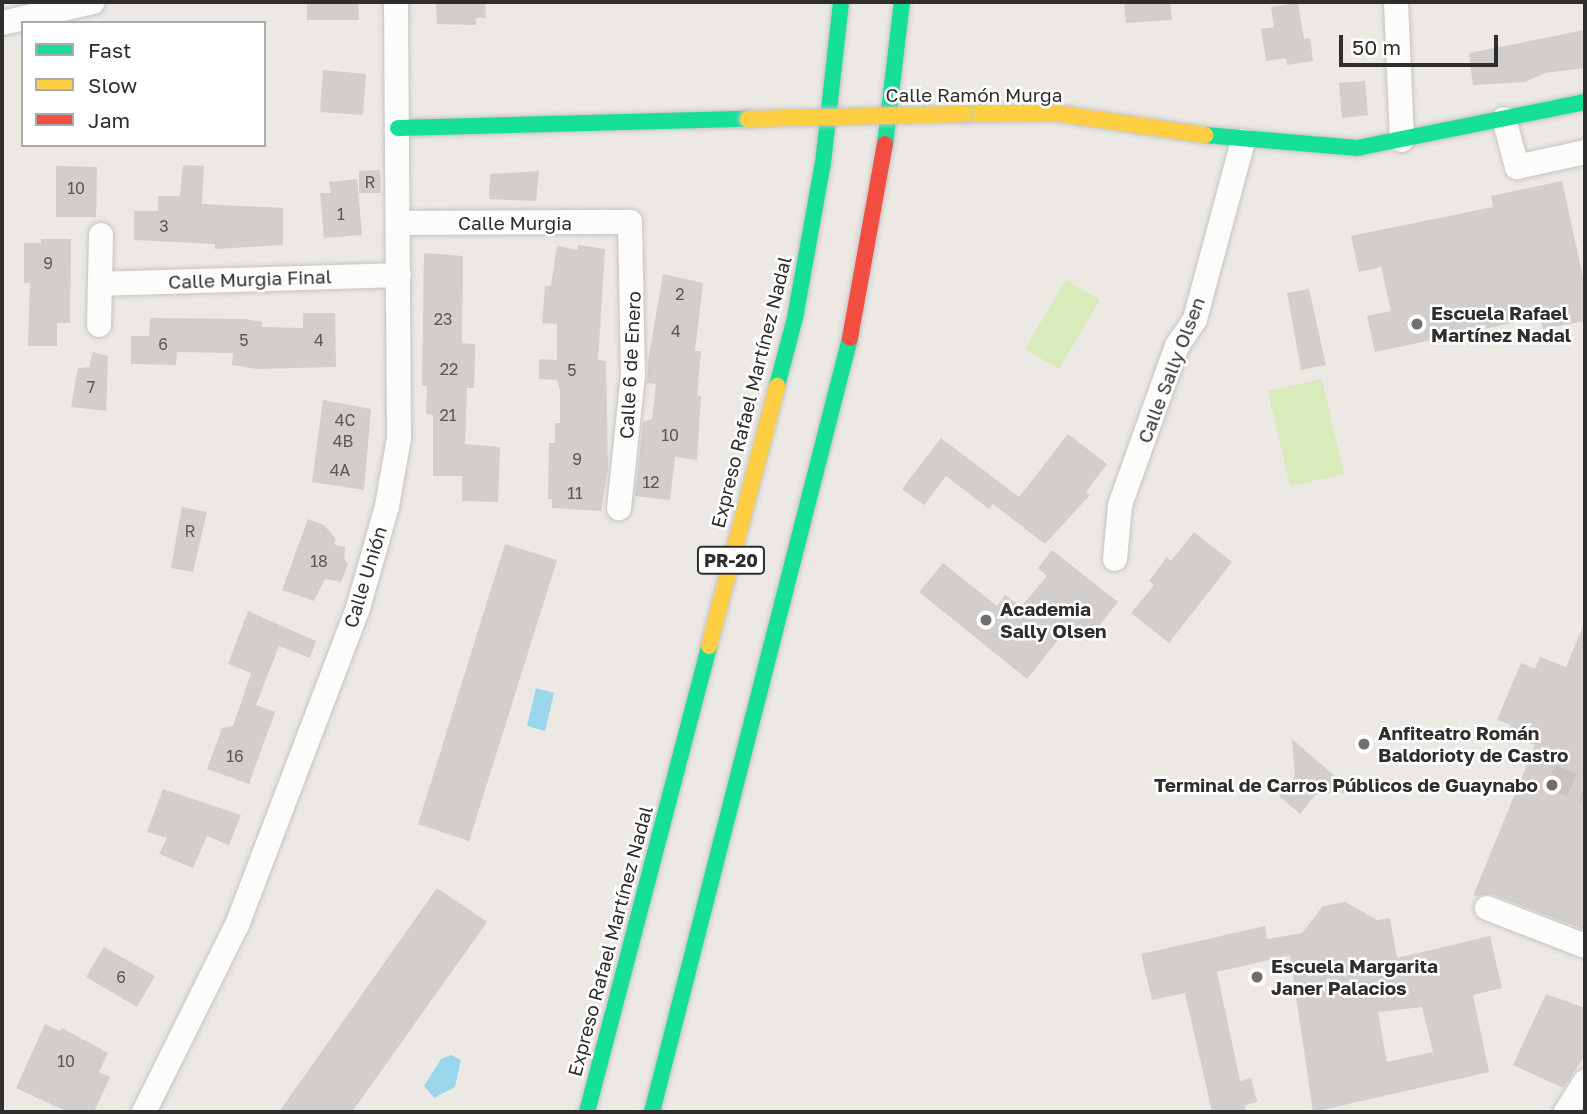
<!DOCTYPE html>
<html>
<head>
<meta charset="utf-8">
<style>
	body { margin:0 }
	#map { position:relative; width:1587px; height:1114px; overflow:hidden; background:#ece8e4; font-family:"Golos Text",sans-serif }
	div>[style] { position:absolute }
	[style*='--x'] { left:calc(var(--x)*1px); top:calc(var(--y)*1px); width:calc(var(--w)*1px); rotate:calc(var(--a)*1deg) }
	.pitch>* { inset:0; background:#d9eabb }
	.water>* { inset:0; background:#99d6ec }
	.building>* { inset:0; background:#d1cecb }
	.street-tunnel>* { height:24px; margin-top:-12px; transform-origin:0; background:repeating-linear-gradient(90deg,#c6c3c0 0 24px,transparent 0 36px) }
	.roads { filter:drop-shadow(0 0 2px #c5c4c5) drop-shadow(0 0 2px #c5c4c5) }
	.street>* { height:24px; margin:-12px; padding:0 12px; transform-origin:12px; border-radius:12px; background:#fcfcfb }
	.fast>* { height:16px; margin:-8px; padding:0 8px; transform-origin:8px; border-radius:8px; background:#16e098 }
	.slow>* { height:16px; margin:-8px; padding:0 8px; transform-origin:8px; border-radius:8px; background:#ffcf43 }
	.jam>* { height:16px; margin:-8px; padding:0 8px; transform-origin:8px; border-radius:8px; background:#f24e42 }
	.bridges { filter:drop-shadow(0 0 2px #c5c4c5) drop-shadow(0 0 2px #c5c4c5) }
	.slow-bridge>* { height:16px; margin:-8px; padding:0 8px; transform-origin:8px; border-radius:8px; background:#ffcf43 }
	.dots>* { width:19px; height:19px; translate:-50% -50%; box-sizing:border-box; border:4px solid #fff; border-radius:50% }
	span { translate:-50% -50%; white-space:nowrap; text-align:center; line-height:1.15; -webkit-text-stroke:5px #fff; paint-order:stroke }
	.number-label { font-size:16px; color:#585857 }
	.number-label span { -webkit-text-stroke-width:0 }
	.shield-label span { padding:2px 5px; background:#fff; border:2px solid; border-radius:5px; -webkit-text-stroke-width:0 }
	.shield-label { font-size:18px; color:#2e2e2e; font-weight:700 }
	.street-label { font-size:19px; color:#2e2e2e }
	.poi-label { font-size:19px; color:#2e2e2e; font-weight:700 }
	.left { translate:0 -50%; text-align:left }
	.right { translate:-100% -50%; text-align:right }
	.frame { position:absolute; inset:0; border:4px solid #2e2e2e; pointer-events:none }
	.legend { position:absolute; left:21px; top:21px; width:245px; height:126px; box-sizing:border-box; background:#fff; border:2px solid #ababab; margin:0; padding:9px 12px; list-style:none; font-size:21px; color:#2e2e2e }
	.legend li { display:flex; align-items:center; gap:14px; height:35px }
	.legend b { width:35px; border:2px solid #ababab }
	.scale { position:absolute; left:1339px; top:35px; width:159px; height:32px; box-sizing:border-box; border:4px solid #2e2e2e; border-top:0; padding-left:9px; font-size:21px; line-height:24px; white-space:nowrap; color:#2e2e2e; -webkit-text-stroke:5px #fff; paint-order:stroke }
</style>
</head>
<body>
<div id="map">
	<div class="pitch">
		<i style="clip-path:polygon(1066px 280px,1100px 300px,1059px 369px,1025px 349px)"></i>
		<i style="clip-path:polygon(1322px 379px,1344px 474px,1290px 486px,1268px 391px)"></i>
	</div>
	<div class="water">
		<i style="clip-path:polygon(536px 688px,554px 693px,545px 731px,527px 726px)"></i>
		<i style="clip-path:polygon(451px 1055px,461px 1060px,455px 1087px,434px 1098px,424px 1086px,441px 1059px)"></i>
	</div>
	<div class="building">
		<i style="clip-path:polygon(307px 2px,358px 2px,359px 20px,307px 20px)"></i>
		<i style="clip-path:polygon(436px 2px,485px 2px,486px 18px,476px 18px,476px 25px,437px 24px)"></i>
		<i style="clip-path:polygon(1124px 2px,1170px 2px,1172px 20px,1126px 23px)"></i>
		<i style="clip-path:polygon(1298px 3px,1304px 39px,1310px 38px,1313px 61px,1287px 65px,1286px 58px,1266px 61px,1261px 29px,1274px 27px,1271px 7px)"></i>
		<i style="clip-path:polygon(1585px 30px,1585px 68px,1545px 73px,1525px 82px,1473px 85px,1469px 53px)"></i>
		<i style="clip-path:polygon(323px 70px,366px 74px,363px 115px,320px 112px)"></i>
		<i style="clip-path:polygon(1365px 81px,1368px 115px,1342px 118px,1339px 83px)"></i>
		<i style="clip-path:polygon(183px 165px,204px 166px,202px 204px,283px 208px,283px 245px,215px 249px,215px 244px,134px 240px,134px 211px,158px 211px,158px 196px,180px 196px)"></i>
		<i style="clip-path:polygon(56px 166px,97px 167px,96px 217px,56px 217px)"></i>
		<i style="clip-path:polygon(380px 170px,381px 193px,359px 193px,359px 171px)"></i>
		<i style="clip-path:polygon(539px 171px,536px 201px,489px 199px,490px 174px)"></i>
		<i style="clip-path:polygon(357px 179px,362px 235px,324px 238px,320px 193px,331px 193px,329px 182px)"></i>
		<i style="clip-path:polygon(1562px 181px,1585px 286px,1585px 321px,1543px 329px,1540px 317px,1375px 352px,1367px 316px,1391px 311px,1381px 267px,1359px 272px,1351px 236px,1493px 207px,1491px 196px)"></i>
		<i style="clip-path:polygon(41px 239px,71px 239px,70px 323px,57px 323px,57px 346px,28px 346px,30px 283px,24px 283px,24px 243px,41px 243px)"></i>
		<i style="clip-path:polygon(578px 245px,605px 249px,598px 360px,606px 361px,608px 469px,601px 511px,552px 508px,552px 499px,548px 499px,549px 443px,555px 443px,555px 423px,560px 423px,560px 391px,557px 380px,539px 379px,539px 359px,557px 360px,557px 324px,542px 323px,545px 286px,551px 286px,557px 246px,578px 250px)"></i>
		<i style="clip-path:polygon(424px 253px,463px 256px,462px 343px,475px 344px,475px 352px,474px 388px,467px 388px,465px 444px,500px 447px,498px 502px,462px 501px,462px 476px,433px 476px,433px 415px,426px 414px,427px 386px,422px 386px)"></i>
		<i style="clip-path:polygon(663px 274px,703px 283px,695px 351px,701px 351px,697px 396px,701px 396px,697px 460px,675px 457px,670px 500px,635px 496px,643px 422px,652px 419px,656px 384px,647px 383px,648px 361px)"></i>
		<i style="clip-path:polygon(1309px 289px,1326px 365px,1301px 370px,1287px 293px)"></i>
		<i style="clip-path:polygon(303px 313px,335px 313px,336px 367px,258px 369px,232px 365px,233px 353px,177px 352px,176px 365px,131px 364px,131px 336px,149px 336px,150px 318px,245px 319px,262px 322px,262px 327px,303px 328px)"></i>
		<i style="clip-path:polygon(93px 352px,108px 356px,106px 411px,71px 407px,78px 368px,89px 367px)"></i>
		<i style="clip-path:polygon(323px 400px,371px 409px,364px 490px,312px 482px)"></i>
		<i style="clip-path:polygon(1068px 434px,1107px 464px,1086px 492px,1090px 495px,1045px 544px,993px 504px,989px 509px,946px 476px,924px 505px,902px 489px,941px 438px,1019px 497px)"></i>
		<i style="clip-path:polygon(182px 507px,207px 512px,193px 572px,171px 568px)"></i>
		<i style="clip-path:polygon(308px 519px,324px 525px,336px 539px,334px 544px,345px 547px,344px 559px,348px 564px,341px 582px,325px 579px,314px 601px,282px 590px)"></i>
		<i style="clip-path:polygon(1194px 532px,1232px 562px,1169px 643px,1131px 613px,1154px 585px,1149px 581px,1167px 557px,1171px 561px)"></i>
		<i style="clip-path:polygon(505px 544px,557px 560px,469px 841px,418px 824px)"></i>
		<i style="clip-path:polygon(1052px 550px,1118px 602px,1087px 641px,1069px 626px,1027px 679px,919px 592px,943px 563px,997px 606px,1005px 595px,1021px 607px,1047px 576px,1038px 568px)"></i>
		<i style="clip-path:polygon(248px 611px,316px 641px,310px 658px,279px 646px,256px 705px,275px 712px,249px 784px,207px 769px,222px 728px,233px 726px,251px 673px,228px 664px)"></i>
		<i style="clip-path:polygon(1585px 622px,1585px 930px,1492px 894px,1473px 896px,1535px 745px,1507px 734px,1511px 725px,1497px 720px,1521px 663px,1535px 669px,1540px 657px,1566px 667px)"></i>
		<i style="clip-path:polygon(1292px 739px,1353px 792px,1316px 794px,1300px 814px,1294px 809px,1279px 796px,1295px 776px)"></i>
		<i style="clip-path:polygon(163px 789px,241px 815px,229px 845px,207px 836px,193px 868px,159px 854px,167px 838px,147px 832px)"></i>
		<i style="clip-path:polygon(437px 888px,487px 922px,352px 1112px,279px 1112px)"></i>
		<i style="clip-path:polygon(evenodd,1345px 902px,1377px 920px,1390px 918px,1397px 958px,1490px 936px,1502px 988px,1473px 995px,1489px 1072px,1313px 1112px,1290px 955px,1217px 972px,1240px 1081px,1251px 1078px,1257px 1102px,1245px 1105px,1246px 1112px,1212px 1112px,1185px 993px,1152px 1000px,1141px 954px,1265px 926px,1267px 939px,1302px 933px,1323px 906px,1345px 902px,1422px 1007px,1433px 1052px,1387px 1062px,1378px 1012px,1422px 1007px)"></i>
		<i style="clip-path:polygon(104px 947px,155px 976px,137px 1007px,86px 977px)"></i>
		<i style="clip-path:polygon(1546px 994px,1585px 1008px,1585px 1055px,1563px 1088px,1513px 1065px)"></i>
		<i style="clip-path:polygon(45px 1024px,60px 1031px,62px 1028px,108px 1053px,99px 1072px,110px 1077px,94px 1112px,68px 1112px,16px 1088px)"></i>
	</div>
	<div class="street-tunnel">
		<i style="--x:1550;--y:776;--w:38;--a:23"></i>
	</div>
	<div class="roads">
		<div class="street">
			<i style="--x:1396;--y:2;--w:138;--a:87.5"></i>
			<i style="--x:2;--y:23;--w:93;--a:-13"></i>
			<i style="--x:1504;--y:119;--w:50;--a:74.8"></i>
			<i style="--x:1517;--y:167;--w:70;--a:-12.4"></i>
			<i style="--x:401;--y:223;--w:229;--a:-0.3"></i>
			<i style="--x:630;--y:222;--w:153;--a:88.9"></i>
			<i style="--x:633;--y:375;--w:134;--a:96"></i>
			<i style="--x:100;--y:284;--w:299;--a:-1.7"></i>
			<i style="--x:99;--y:325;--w:90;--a:-88.7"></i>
			<i style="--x:1115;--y:559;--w:54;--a:-84.7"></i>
			<i style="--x:1120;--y:505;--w:169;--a:-70.3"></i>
			<i style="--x:1177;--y:346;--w:32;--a:-56"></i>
			<i style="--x:1195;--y:319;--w:184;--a:-74.9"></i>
			<i style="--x:1487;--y:908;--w:105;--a:21.2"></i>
			<i style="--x:144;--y:1112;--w:209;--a:-63.6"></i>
			<i style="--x:237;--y:925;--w:339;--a:-69.1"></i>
			<i style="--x:358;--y:608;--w:106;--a:-74.1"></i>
			<i style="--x:387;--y:506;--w:69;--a:-80"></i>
			<i style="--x:399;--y:438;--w:436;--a:-90.4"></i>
			<i style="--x:1566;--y:1112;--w:36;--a:-58"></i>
		</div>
		<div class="fast">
			<i style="--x:398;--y:128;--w:350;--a:-1.5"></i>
			<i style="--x:1205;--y:135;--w:153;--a:4.9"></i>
			<i style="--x:1357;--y:148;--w:233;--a:-11.4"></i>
			<i style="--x:885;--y:144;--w:143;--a:-83.2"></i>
			<i style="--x:777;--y:386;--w:70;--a:-75.2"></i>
			<i style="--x:795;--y:318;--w:158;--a:-79.8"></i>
			<i style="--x:823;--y:163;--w:162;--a:-83.6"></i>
			<i style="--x:587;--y:1112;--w:482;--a:-75.3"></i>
			<i style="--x:652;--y:1112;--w:799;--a:-75.65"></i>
		</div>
		<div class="slow">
			<i style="--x:964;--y:114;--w:90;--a:-0.6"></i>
			<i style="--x:1054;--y:113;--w:153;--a:8.3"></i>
			<i style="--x:709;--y:646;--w:269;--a:-75.3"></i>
		</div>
		<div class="jam">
			<i style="--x:850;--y:338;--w:197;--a:-79.8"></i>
		</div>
	</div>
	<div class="bridges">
		<div class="slow-bridge">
			<i style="--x:748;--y:119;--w:216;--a:-1.3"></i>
		</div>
	</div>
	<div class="dots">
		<i style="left:1417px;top:324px;background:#706f6e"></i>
		<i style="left:986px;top:620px;background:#706f6e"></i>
		<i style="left:1364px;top:744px;background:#706f6e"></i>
		<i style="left:1552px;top:785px;background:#706f6e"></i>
		<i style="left:1257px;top:977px;background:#706f6e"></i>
	</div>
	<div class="number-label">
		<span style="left:370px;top:182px">R</span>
		<span style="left:76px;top:188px">10</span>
		<span style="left:341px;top:214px">1</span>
		<span style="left:164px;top:226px">3</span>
		<span style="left:48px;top:263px">9</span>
		<span style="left:680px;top:294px">2</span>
		<span style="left:443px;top:319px">23</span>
		<span style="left:676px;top:331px">4</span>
		<span style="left:244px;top:340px">5</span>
		<span style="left:319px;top:340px">4</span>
		<span style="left:163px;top:344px">6</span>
		<span style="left:449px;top:369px">22</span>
		<span style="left:572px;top:370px">5</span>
		<span style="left:91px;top:387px">7</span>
		<span style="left:448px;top:415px">21</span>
		<span style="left:345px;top:420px">4C</span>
		<span style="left:670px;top:435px">10</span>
		<span style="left:343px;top:441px">4B</span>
		<span style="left:577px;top:459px">9</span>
		<span style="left:340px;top:470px">4A</span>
		<span style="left:651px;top:482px">12</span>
		<span style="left:575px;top:493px">11</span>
		<span style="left:190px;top:531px">R</span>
		<span style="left:319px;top:561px">18</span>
		<span style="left:235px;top:756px">16</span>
		<span style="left:121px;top:977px">6</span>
		<span style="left:66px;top:1061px">10</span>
	</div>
	<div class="shield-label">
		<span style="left:731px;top:560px">PR-20</span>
	</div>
	<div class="street-label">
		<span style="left:974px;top:95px">Calle Ramón Murga</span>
		<span style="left:515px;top:223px">Calle Murgia</span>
		<span style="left:250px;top:279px;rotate:-2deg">Calle Murgia Final</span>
		<span style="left:630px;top:365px;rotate:-87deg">Calle 6 de Enero</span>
		<span style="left:1171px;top:370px;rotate:-69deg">Calle Sally Olsen</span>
		<span style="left:751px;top:392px;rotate:-76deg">Expreso Rafael Martínez Nadal</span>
		<span style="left:365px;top:577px;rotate:-73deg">Calle Unión</span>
		<span style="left:610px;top:941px;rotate:-75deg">Expreso Rafael Martínez Nadal</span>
	</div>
	<div class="poi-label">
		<span class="left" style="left:1431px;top:324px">Escuela Rafael<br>Martínez Nadal</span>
		<span class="left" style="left:1000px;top:620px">Academia<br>Sally Olsen</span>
		<span class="left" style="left:1378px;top:744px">Anfiteatro Román<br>Baldorioty de Castro</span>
		<span class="right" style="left:1538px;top:785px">Terminal de Carros Públicos de Guaynabo</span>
		<span class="left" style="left:1271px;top:977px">Escuela Margarita<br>Janer Palacios</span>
	</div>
	<div class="frame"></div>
	<ul class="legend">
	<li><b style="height:9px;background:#16e098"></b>Fast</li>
	<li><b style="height:9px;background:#ffcf43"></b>Slow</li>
	<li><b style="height:9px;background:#f24e42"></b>Jam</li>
	</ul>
	<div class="scale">50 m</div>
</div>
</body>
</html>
